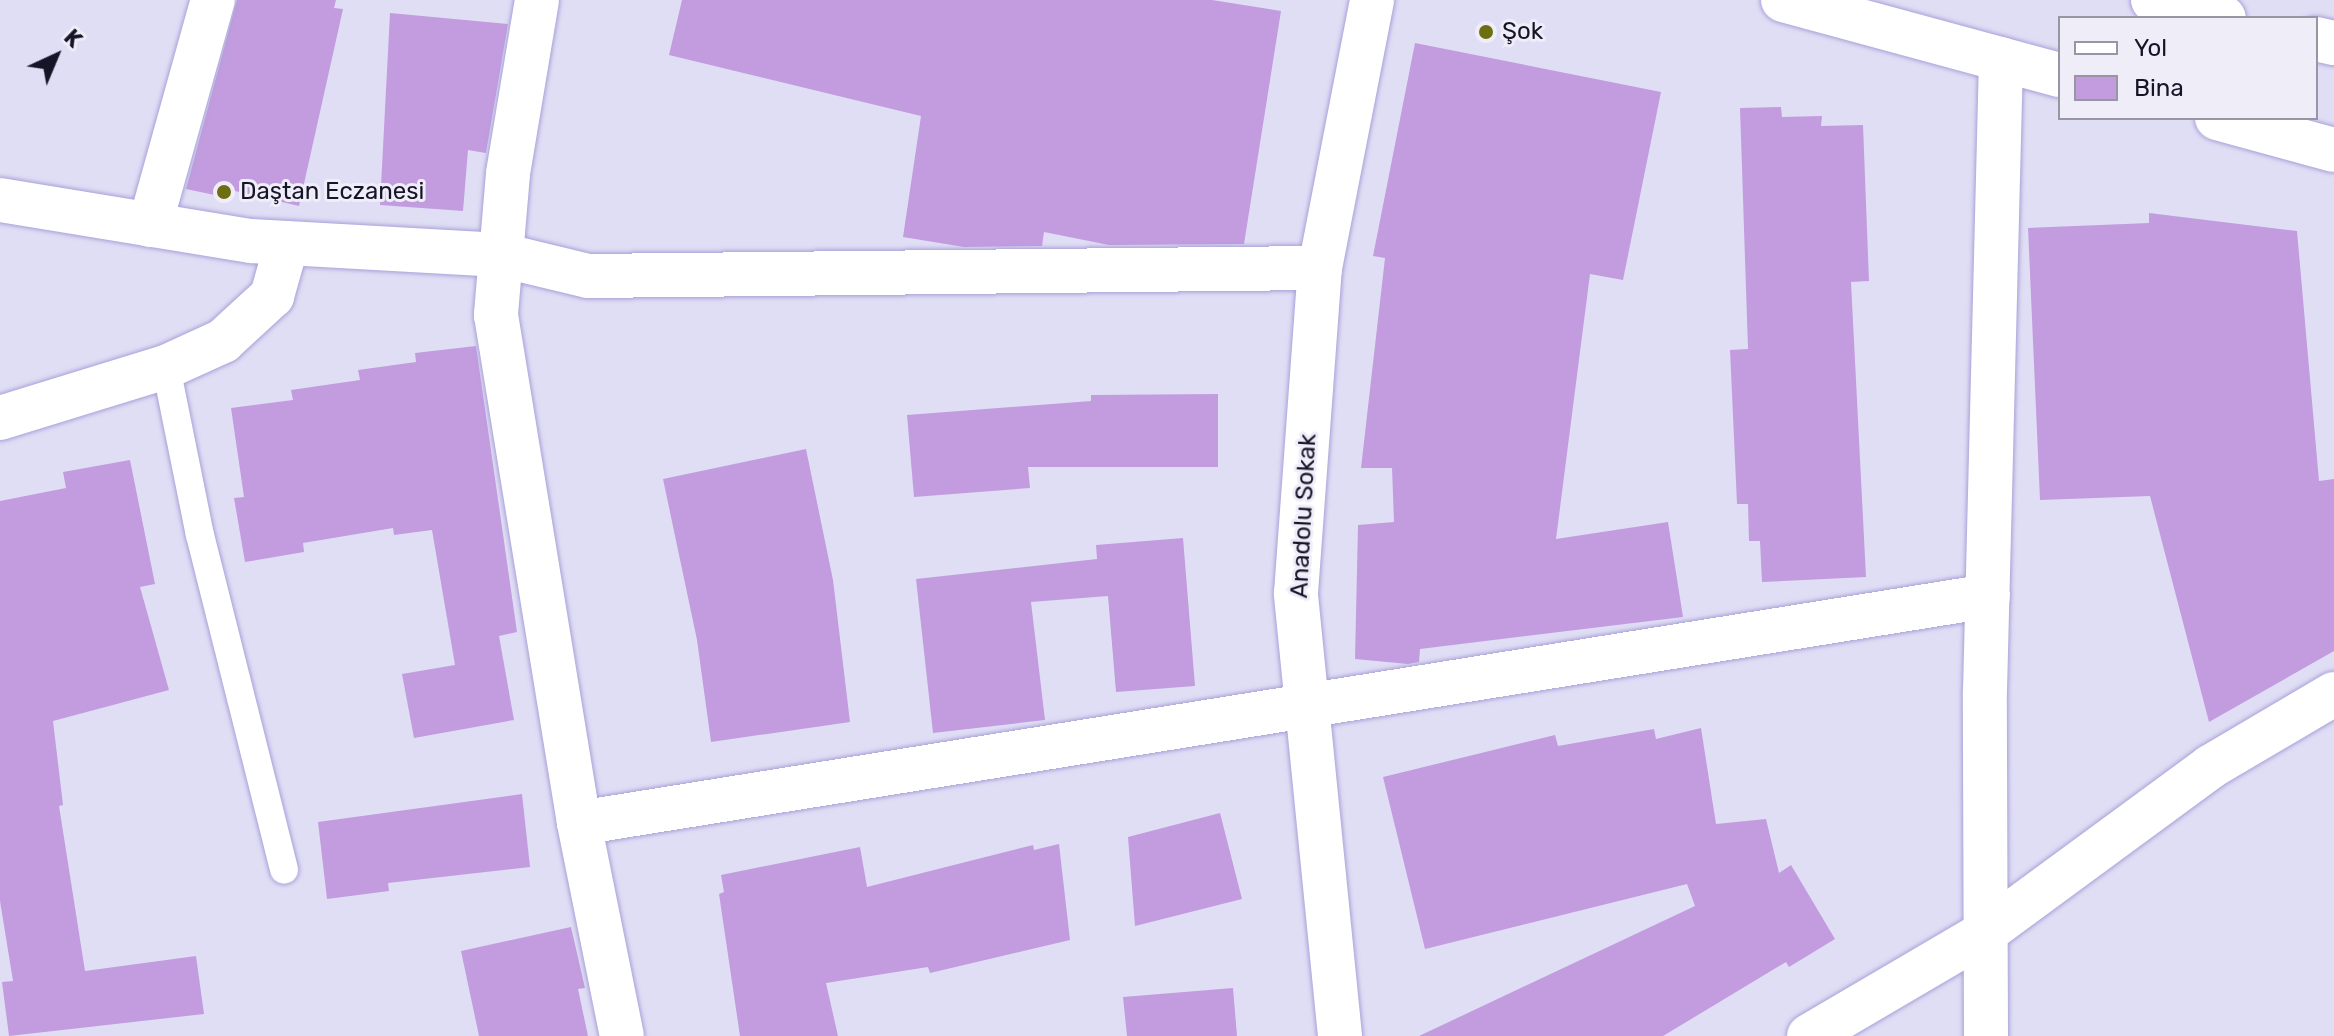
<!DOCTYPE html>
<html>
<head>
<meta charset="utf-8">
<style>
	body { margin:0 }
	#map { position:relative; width:2334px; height:1036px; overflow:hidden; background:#e0def5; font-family:Rubik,sans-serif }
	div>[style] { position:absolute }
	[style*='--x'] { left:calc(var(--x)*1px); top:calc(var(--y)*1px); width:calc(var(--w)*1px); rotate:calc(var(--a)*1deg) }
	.building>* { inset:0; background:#c29cdf }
	.roads { filter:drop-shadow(0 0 2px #a8a1d8) drop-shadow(0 0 2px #a8a1d8) }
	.lane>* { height:28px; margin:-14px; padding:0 14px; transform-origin:14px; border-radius:14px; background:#fff }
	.street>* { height:44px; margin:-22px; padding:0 22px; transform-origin:22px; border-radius:22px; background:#fff }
	.secondary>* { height:44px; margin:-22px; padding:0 22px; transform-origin:22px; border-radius:22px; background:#fff }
	.dots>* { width:22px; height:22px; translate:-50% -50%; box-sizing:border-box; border:4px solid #eeedf8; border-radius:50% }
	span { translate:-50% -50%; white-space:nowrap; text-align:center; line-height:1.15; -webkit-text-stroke:6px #eeedf8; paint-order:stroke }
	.poi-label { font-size:24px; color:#171428 }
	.left { translate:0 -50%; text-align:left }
	.street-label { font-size:24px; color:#171428 }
	.legend { position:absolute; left:2058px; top:16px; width:260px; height:104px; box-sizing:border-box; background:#eeedf8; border:2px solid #9896a5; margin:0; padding:10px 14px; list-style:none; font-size:24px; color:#171428 }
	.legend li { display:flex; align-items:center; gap:16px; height:40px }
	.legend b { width:40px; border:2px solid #9896a5 }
	.north { position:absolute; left:16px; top:16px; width:80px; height:80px; -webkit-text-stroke:6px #eeedf8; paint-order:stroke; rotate:44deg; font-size:22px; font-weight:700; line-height:32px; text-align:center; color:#171428 }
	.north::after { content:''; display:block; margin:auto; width:28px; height:36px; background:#171428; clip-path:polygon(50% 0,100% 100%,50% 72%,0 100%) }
</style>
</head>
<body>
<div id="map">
	<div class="building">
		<i style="clip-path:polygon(237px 0,336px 0,334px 8px,343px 9px,299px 206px,231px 190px,229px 198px,186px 189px)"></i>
		<i style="clip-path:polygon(682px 0,1212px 0,1281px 11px,1244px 244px,1109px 245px,1044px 232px,1042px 246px,964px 247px,903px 237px,921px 116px,669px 55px)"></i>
		<i style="clip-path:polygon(390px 13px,508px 24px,486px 153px,468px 150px,463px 211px,380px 205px)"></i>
		<i style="clip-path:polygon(1415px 43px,1661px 92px,1623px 280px,1590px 274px,1556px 539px,1668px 522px,1683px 617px,1420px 649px,1419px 662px,1408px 664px,1355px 659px,1358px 525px,1394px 522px,1392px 468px,1361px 468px,1385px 258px,1373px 256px)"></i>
		<i style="clip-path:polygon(1781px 107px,1782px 117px,1822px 116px,1821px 126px,1863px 125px,1869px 281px,1851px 282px,1866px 577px,1762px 582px,1760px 541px,1749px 541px,1748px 504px,1737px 504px,1730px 350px,1748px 349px,1740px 108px)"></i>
		<i style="clip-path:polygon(2149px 213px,2297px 231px,2319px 481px,2334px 479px,2334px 651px,2209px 722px,2150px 496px,2040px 500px,2028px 228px,2149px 223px)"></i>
		<i style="clip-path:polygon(476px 346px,517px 632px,499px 636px,514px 720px,414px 738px,402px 674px,455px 665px,432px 530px,394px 535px,393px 528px,303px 543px,304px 552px,245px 562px,234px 498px,244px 497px,231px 408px,293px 400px,291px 390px,360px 380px,358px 370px,416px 362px,415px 353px)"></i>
		<i style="clip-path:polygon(1218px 394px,1218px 467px,1028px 467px,1030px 488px,914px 497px,907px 415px,1091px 401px,1091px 395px)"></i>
		<i style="clip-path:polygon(806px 449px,833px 580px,850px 722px,711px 742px,697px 640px,663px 479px)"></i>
		<i style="clip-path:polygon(130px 460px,155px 584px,140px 587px,169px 690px,53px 721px,63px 805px,59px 806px,85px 971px,196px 956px,204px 1014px,9px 1036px,2px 982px,13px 981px,0 901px,0 501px,66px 488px,63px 472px)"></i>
		<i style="clip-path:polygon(1183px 538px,1195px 686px,1116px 692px,1108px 596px,1031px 602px,1045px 720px,933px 733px,916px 579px,1097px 559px,1096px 545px)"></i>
		<i style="clip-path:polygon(1701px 728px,1716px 824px,1766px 819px,1779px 873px,1791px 865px,1835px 939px,1789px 967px,1786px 962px,1663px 1036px,1419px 1036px,1695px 906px,1687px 884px,1425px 949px,1383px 777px,1555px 735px,1558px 746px,1654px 729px,1656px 739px)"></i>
		<i style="clip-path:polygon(522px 794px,530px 867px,388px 883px,389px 891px,327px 899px,318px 822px)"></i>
		<i style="clip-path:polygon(1220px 813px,1242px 899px,1135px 926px,1128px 837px)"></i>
		<i style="clip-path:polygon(1059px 844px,1070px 940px,930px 973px,928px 967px,826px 983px,838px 1036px,740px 1036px,719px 894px,724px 892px,721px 875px,860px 847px,867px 887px,1033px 845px,1034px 850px)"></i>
		<i style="clip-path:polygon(571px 927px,585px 988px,578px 989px,588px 1036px,479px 1036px,461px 951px)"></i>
		<i style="clip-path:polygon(1233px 988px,1237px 1036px,1127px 1036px,1123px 997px)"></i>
	</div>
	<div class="roads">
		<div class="lane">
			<i style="--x:166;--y:367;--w:171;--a:78.6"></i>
			<i style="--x:200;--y:535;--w:345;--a:75.9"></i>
		</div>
		<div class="street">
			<i style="--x:537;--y:0;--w:176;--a:99.5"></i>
			<i style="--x:508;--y:174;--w:142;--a:94.9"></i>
			<i style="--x:496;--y:315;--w:515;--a:80.72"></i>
			<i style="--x:579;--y:823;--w:217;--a:78.6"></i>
			<i style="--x:0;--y:200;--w:254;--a:9.3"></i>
			<i style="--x:251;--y:241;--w:250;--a:3.2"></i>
			<i style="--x:501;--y:255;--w:89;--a:13.6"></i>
			<i style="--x:588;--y:276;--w:732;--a:-0.63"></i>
			<i style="--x:150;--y:225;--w:234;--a:-74.4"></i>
			<i style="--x:0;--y:418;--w:174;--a:-17.1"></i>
			<i style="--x:166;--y:367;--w:63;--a:-24.5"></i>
			<i style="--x:223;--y:341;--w:67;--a:-42.6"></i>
			<i style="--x:272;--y:296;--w:55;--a:-74.2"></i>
			<i style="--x:579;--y:823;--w:1427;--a:-9.15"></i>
			<i style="--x:1340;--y:1036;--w:445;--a:-95.7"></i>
			<i style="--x:1296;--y:593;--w:326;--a:-85.8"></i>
			<i style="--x:1320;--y:268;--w:273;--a:-79"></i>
			<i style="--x:1809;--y:1036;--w:202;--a:-30.4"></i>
			<i style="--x:1983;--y:934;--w:282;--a:-36.3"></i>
			<i style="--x:2210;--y:767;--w:144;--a:-30.5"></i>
			<i style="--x:1986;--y:1036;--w:345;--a:-90.2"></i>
			<i style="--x:1985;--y:691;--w:632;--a:-88.55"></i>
		</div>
		<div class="secondary">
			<i style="--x:1783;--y:0;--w:287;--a:15.2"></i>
			<i style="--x:2153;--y:0;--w:73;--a:14.2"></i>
			<i style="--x:2316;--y:39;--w:18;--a:13"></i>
			<i style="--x:2217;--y:118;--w:121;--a:15.3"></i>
		</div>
	</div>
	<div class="dots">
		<i style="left:1486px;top:32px;background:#6d6e10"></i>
		<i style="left:224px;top:192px;background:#6d6e10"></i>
	</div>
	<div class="poi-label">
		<span class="left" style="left:1502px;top:32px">Şok</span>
		<span class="left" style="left:240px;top:192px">Daştan Eczanesi</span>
	</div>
	<div class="street-label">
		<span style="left:1304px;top:516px;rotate:-87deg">Anadolu Sokak</span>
	</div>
	<ul class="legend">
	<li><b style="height:10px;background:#fff"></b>Yol</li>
	<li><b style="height:22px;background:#c29cdf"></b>Bina</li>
	</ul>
	<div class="north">K</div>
</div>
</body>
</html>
